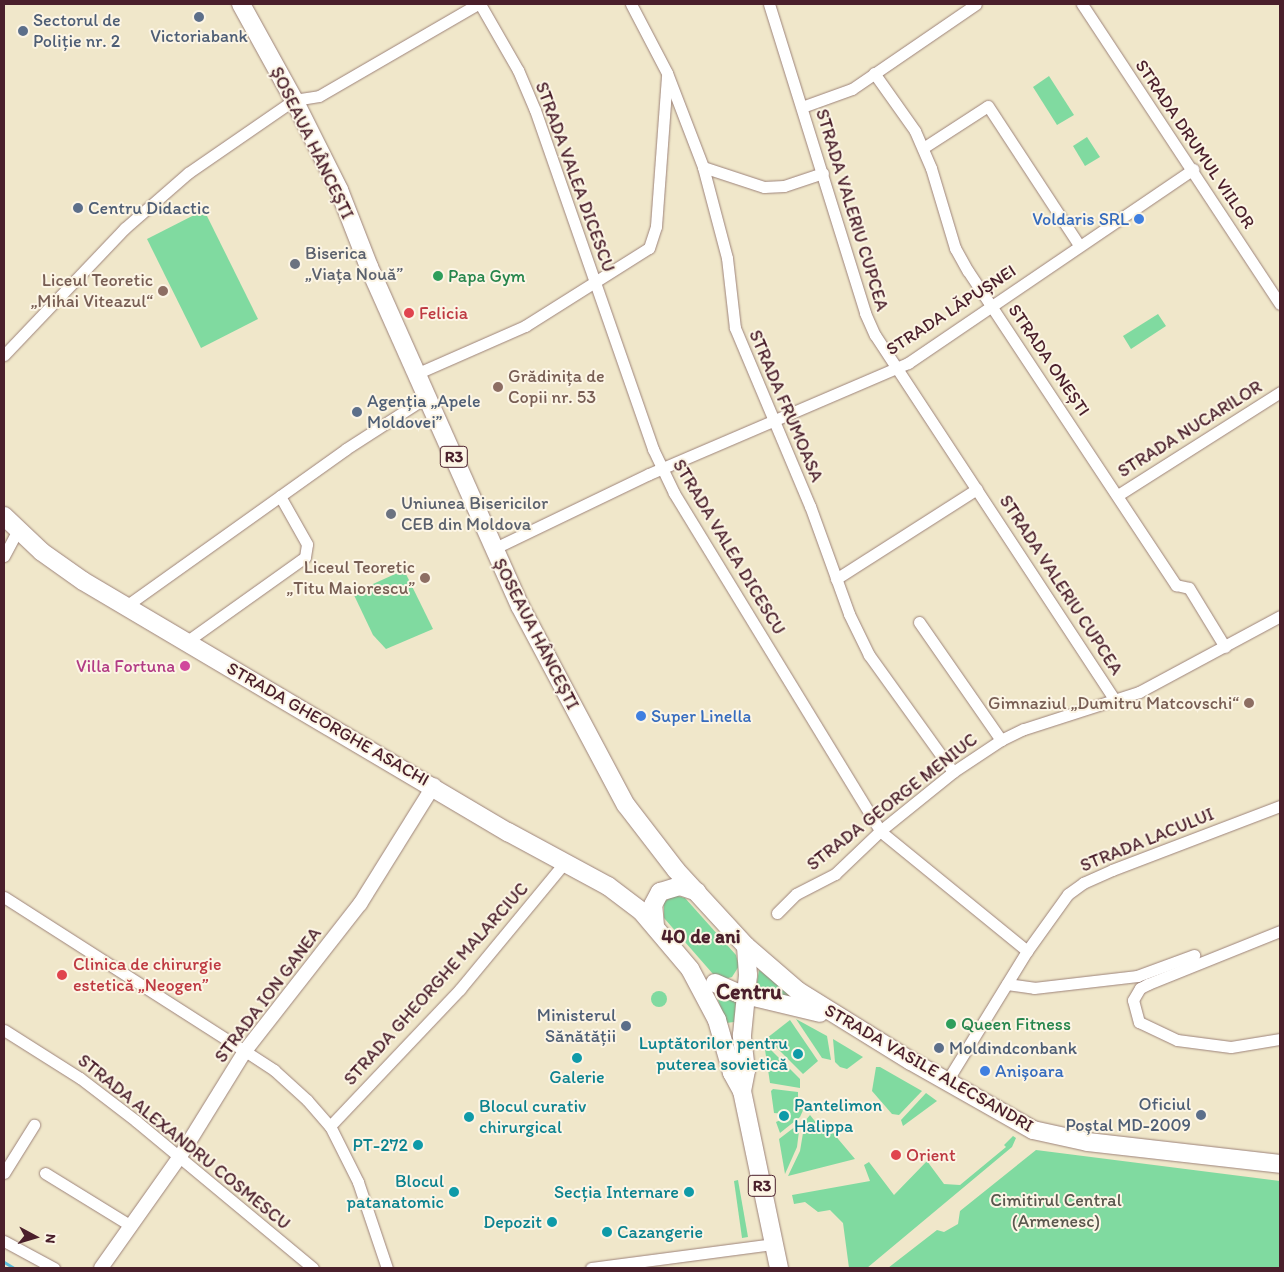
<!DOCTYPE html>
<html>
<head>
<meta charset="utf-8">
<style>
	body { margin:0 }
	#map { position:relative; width:1284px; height:1272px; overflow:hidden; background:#f0e7ca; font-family:Itim,sans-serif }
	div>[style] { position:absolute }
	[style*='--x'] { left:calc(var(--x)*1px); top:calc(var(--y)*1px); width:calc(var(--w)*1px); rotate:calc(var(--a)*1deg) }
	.green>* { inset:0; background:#80daa0 }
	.round { border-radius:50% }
	.stream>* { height:3px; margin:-1.5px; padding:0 1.5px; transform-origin:1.5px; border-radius:1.5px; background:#5dbddb }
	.roads { filter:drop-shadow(0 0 1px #9d837a) drop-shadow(0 0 1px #9d837a) }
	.minor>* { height:11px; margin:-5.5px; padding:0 5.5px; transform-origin:5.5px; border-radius:5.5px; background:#fff }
	.tertiary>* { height:14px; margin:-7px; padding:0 7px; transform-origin:7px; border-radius:7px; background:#fff }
	.primary>* { height:18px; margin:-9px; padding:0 9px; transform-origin:9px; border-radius:9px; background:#fff }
	.dots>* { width:14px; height:14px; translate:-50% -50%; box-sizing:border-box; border:2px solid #fcf5e5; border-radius:50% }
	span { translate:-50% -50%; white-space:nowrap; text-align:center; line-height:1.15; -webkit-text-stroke:4px #fcf5e5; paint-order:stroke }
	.shield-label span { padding:1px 4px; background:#fcf5e5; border:1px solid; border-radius:4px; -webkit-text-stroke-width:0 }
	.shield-label { font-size:16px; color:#4a1f2b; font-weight:700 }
	.service-label { font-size:18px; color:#4e5e75 }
	.left { translate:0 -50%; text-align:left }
	.right { translate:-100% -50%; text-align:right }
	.street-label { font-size:18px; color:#4a1f2b }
	.shop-label { font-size:18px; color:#366cbe }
	.worship-label { font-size:18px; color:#5b616d }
	.leisure-label { font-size:18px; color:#27864d }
	.education-label { font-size:18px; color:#785e54 }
	.health-label { font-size:18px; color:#be3a42 }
	.hotel-label { font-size:18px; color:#b23c85 }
	.culture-label { font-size:18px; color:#0d838f }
	.park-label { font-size:18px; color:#5a574e }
	.quarter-label { font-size:20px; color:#4a1f2b; font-weight:700 }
	.district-label { font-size:22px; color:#4a1f2b; font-weight:700 }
	.frame { position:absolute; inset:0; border:5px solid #4a1f2b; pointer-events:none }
	.north { position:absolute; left:10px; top:1212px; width:50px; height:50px; -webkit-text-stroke:4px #fcf5e5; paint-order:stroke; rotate:96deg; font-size:14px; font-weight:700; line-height:20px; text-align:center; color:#4a1f2b }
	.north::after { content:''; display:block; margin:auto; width:18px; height:22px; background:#4a1f2b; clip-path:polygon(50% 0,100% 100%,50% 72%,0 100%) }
</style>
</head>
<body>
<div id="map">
	<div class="green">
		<i style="clip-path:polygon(1049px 76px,1074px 115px,1057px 125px,1033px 87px)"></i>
		<i style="clip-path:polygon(1087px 137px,1100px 157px,1085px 166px,1073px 146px)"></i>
		<i style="clip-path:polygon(204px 210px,258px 319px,201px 348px,147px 239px)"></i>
		<i style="clip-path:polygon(1158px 314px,1166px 326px,1131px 349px,1123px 336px)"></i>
		<i style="clip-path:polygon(404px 570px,433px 629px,386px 649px,373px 635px,353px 593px)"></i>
		<i style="clip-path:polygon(674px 895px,685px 898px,736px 955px,739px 966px,732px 977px,725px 979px,713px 974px,664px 918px,664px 902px)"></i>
		<i style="clip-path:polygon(759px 970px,789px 993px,788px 998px,756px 988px)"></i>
		<i class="round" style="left:651px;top:991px;width:16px;height:16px"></i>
		<i style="clip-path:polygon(717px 997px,736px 1001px,734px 1022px,726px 1023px)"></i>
		<i style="clip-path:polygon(796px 1019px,827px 1036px,831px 1060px,822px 1058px)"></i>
		<i style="clip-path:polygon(790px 1020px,818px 1061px,803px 1074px,767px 1038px)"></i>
		<i style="clip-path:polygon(833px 1039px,863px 1057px,847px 1069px,840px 1067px,835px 1062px)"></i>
		<i style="clip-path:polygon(764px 1043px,800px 1079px,800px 1088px,770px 1083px)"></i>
		<i style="clip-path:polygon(876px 1067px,880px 1067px,922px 1091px,899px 1115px,892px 1114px,872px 1091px)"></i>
		<i style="clip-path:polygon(773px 1089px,798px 1092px,798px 1100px,804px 1108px,800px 1117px,780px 1133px,776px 1122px,785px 1118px,785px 1114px,774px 1113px,771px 1091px)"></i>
		<i style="clip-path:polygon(926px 1093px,937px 1101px,903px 1126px,901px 1120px)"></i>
		<i style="clip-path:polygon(810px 1115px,818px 1125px,823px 1121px,855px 1159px,788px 1176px,800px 1151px,805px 1121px)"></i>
		<i style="clip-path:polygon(800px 1123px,797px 1147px,785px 1174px,779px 1139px)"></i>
		<i style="clip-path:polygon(1013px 1136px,1016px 1138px,1012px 1147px,867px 1268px,849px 1268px,843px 1223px,830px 1210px,818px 1212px,805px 1202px,794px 1204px,792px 1195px,870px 1181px,864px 1165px,869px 1162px,894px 1195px,927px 1161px,944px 1184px,960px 1185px,1006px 1147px,1004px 1145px)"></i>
		<i style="clip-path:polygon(1036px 1150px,1280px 1181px,1280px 1268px,888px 1268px,937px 1230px,944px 1232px,958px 1224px,960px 1211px)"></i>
		<i style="clip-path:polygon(738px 1180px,748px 1237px,742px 1238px,734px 1181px)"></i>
	</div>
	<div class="stream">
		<i style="--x:4;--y:1262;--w:12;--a:31"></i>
	</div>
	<div class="roads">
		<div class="minor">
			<i style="--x:480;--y:4;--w:76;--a:60.1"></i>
			<i style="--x:518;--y:70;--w:43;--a:67"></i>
			<i style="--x:535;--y:110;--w:359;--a:70.8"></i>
			<i style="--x:653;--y:449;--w:49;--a:64.5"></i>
			<i style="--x:674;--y:493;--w:396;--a:58.6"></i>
			<i style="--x:880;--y:831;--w:190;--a:39.2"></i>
			<i style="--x:631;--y:4;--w:78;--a:62.4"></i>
			<i style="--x:667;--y:73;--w:101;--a:69"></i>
			<i style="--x:703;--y:167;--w:94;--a:75.2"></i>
			<i style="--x:727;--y:258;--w:70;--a:83.5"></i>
			<i style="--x:735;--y:328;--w:193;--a:67.2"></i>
			<i style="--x:810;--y:506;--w:115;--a:70.1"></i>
			<i style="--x:849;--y:614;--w:46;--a:64"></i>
			<i style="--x:869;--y:655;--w:144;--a:54.3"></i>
			<i style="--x:769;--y:4;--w:324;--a:72.7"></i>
			<i style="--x:865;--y:313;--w:24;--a:66"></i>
			<i style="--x:875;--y:335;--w:437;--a:56.7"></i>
			<i style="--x:1082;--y:4;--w:359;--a:56.6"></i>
			<i style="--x:874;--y:73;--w:71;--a:54.7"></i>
			<i style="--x:915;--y:131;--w:40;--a:66.6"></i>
			<i style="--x:931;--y:168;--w:84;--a:73.3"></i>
			<i style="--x:955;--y:248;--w:26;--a:61"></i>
			<i style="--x:968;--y:271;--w:377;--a:56.5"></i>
			<i style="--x:1176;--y:585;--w:13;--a:13"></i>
			<i style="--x:1189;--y:588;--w:69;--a:58.6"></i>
			<i style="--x:802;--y:107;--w:53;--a:-19.8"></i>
			<i style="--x:852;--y:89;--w:150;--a:-34.4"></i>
			<i style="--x:923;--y:148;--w:77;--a:-32.9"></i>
			<i style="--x:988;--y:106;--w:166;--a:56.8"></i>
			<i style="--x:703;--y:167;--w:64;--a:18.2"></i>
			<i style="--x:764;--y:187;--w:20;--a:-3"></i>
			<i style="--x:784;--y:186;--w:41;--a:-18.4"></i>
			<i style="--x:4;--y:355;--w:175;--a:-46.4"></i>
			<i style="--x:125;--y:228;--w:84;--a:-41.1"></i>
			<i style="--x:188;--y:173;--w:129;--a:-34.6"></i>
			<i style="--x:294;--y:100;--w:25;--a:-9"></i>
			<i style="--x:319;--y:96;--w:184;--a:-30.1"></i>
			<i style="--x:418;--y:373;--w:117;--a:-23.7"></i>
			<i style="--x:525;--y:326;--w:146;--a:-32.2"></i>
			<i style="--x:649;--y:248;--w:23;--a:-72"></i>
			<i style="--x:656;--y:226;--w:151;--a:-85.8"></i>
			<i style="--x:1118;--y:495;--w:192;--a:-32.4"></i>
			<i style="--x:493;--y:549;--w:173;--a:-25.7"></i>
			<i style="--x:649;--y:474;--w:282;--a:-23.2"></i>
			<i style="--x:908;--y:363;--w:345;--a:-34.2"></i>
			<i style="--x:4;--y:556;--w:30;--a:-62"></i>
			<i style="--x:836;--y:579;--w:167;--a:-32.6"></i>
			<i style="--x:126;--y:606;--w:270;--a:-35.5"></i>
			<i style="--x:346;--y:449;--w:98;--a:-32.9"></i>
			<i style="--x:919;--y:622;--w:144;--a:55.2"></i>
			<i style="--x:186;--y:642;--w:146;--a:-35.5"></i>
			<i style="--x:305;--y:557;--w:13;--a:-81"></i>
			<i style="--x:307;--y:544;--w:55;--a:-119.4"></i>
			<i style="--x:4;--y:897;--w:286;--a:32.6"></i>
			<i style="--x:245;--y:1051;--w:35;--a:33"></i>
			<i style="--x:274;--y:1070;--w:45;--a:42.3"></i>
			<i style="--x:307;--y:1100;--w:35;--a:49"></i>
			<i style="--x:330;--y:1126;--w:63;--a:63.4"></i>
			<i style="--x:358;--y:1182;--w:91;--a:71.4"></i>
			<i style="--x:777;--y:913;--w:27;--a:-45"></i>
			<i style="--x:796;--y:894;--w:44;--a:-27.1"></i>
			<i style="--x:835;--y:874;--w:62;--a:-43.7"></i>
			<i style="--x:880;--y:831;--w:94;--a:-38.9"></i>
			<i style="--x:953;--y:772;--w:58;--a:-33.7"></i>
			<i style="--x:1001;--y:740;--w:25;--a:-26"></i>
			<i style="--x:1024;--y:729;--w:121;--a:-17.8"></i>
			<i style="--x:1139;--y:692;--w:160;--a:-28.3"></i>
			<i style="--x:1280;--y:931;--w:142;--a:158.1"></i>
			<i style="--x:1148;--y:984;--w:9;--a:153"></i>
			<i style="--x:1140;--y:988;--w:14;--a:120"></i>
			<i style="--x:1133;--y:1000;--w:23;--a:75"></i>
			<i style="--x:1139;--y:1022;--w:42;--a:25.3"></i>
			<i style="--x:1177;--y:1040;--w:54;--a:7.4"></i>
			<i style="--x:1231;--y:1047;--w:50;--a:-9.3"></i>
			<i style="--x:1007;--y:984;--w:27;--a:8"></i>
			<i style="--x:1034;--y:988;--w:104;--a:-6.6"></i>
			<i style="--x:1137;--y:976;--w:61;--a:-20.2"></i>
			<i style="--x:4;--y:1030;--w:90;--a:32.3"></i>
			<i style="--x:80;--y:1078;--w:71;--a:37.5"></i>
			<i style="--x:136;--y:1121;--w:230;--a:39.7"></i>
			<i style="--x:947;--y:1081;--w:153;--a:-58.4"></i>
			<i style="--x:1027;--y:951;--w:70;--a:-54.3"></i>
			<i style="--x:1068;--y:894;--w:19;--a:-36"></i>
			<i style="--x:1083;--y:883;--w:32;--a:-24"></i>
			<i style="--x:1112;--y:870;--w:180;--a:-20.9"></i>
			<i style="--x:330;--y:1126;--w:189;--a:-46.5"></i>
			<i style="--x:460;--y:989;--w:165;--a:-50.4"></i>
			<i style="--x:4;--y:1173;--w:57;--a:-58"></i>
			<i style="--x:45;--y:1173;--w:101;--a:31.6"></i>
			<i style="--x:4;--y:1241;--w:57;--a:28.4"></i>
			<i style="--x:591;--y:1268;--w:185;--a:-7.5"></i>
		</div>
		<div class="tertiary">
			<i style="--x:101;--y:1268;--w:135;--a:-54.7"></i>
			<i style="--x:179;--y:1158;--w:126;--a:-58.3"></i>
			<i style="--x:245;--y:1051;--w:187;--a:-52"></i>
			<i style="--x:360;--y:904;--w:140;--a:-58.1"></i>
		</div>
		<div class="primary">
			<i style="--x:241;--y:4;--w:110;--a:61.1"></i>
			<i style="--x:294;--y:100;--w:101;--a:63.4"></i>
			<i style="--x:339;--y:190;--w:83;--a:68.7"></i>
			<i style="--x:369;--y:267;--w:371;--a:66"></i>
			<i style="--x:520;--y:606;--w:225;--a:62"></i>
			<i style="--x:626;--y:805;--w:82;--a:52.4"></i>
			<i style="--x:676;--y:870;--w:103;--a:47.4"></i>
			<i style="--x:746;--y:946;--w:69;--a:40.9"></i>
			<i style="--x:798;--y:991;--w:133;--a:31.8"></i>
			<i style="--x:911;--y:1061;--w:140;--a:29.5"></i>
			<i style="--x:1033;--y:1130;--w:56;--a:12.3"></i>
			<i style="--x:1088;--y:1142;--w:193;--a:6.5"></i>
			<i style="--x:4;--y:516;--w:52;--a:43.5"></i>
			<i style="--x:42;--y:552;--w:50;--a:35.3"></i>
			<i style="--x:83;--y:581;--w:494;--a:30.6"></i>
			<i style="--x:508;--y:832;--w:114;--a:28.4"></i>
			<i style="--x:608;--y:886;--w:41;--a:37.1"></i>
			<i style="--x:641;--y:911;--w:76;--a:49.8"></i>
			<i style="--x:690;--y:969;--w:58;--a:62.1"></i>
			<i style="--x:717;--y:1020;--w:55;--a:74.2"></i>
			<i style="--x:732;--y:1073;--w:21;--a:61"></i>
			<i style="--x:742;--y:1091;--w:181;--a:78.2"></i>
			<i style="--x:655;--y:926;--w:21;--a:-95"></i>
			<i style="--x:653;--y:905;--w:15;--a:-62"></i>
			<i style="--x:660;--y:892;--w:21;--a:-17"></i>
			<i style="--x:680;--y:886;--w:18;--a:19"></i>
			<i style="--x:715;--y:983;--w:24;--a:24"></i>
			<i style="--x:737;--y:993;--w:85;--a:13.5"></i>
			<i style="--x:742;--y:1091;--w:21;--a:-79"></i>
			<i style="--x:746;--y:1070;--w:35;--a:-97"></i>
			<i style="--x:742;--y:1035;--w:60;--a:-84.3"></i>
			<i style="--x:748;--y:975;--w:29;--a:-94"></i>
		</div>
	</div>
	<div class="dots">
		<i style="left:199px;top:17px;background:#5c6f8a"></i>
		<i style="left:23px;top:31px;background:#5c6f8a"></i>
		<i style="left:78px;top:208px;background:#5c6f8a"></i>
		<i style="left:1139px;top:219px;background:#3f7fe0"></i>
		<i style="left:295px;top:264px;background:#6b7280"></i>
		<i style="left:438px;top:276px;background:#2e9e5b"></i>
		<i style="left:163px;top:291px;background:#8d6e63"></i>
		<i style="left:409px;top:313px;background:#e0444e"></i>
		<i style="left:498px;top:387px;background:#8d6e63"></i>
		<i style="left:357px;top:412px;background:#5c6f8a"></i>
		<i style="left:391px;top:514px;background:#6b7280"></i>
		<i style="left:425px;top:578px;background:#8d6e63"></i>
		<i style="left:185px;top:666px;background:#d1479c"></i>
		<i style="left:1249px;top:703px;background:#8d6e63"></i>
		<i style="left:641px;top:716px;background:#3f7fe0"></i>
		<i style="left:62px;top:975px;background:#e0444e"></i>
		<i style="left:951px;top:1024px;background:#2e9e5b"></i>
		<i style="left:626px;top:1026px;background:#5c6f8a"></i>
		<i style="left:939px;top:1048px;background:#5c6f8a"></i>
		<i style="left:798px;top:1054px;background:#0f9aa8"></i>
		<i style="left:577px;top:1058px;background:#0f9aa8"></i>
		<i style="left:985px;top:1071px;background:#3f7fe0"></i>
		<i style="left:1201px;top:1115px;background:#5c6f8a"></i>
		<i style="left:784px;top:1116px;background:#0f9aa8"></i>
		<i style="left:469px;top:1117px;background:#0f9aa8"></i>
		<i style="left:418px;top:1145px;background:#0f9aa8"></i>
		<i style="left:896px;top:1155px;background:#e0444e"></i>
		<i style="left:454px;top:1192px;background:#0f9aa8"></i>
		<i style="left:689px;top:1192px;background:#0f9aa8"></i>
		<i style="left:552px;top:1222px;background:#0f9aa8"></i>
		<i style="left:607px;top:1232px;background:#0f9aa8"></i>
	</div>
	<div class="shield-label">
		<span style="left:454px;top:457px">R3</span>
		<span style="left:762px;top:1186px">R3</span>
	</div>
	<div class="service-label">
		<span class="left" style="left:33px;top:31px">Sectorul de<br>Poliție nr. 2</span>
		<span style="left:199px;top:36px">Victoriabank</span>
		<span class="left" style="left:88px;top:208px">Centru Didactic</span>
		<span class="left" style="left:367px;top:412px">Agenția „Apele<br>Moldovei”</span>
		<span class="right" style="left:616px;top:1026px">Ministerul<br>Sănătății</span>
		<span class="left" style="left:949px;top:1048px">Moldindconbank</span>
		<span class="right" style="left:1191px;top:1115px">Oficiul<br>Poștal MD-2009</span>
	</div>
	<div class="street-label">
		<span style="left:312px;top:143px;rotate:64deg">ȘOSEAUA HÂNCEȘTI</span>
		<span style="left:1195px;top:144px;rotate:56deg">STRADA DRUMUL VIILOR</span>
		<span style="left:575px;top:177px;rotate:70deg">STRADA VALEA DICESCU</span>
		<span style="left:852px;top:210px;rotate:73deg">STRADA VALERIU CUPCEA</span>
		<span style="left:951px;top:310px;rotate:-33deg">STRADA LĂPUȘNEI</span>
		<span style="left:1049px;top:360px;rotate:56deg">STRADA ONEȘTI</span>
		<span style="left:786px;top:406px;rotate:67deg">STRADA FRUMOASA</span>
		<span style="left:1190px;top:429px;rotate:-32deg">STRADA NUCARILOR</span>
		<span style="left:729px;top:547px;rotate:59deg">STRADA VALEA DICESCU</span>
		<span style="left:1061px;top:585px;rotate:57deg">STRADA VALERIU CUPCEA</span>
		<span style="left:536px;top:634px;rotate:63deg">ȘOSEAUA HÂNCEȘTI</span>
		<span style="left:328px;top:724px;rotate:30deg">STRADA GHEORGHE ASACHI</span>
		<span style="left:892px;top:802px;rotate:-38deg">STRADA GEORGE MENIUC</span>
		<span style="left:1147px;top:840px;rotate:-22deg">STRADA LACULUI</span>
		<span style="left:436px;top:984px;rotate:-48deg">STRADA GHEORGHE MALARCIUC</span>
		<span style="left:268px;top:995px;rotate:-53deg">STRADA ION GANEA</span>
		<span style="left:929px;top:1068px;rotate:30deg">STRADA VASILE ALECSANDRI</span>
		<span style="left:184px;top:1142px;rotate:39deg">STRADA ALEXANDRU COSMESCU</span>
	</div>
	<div class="shop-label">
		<span class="right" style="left:1129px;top:219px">Voldaris SRL</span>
		<span class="left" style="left:651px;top:716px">Super Linella</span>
		<span class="left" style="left:995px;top:1071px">Anișoara</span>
	</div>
	<div class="worship-label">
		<span class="left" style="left:305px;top:264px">Biserica<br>„Viața Nouă”</span>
		<span class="left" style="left:401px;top:514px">Uniunea Bisericilor<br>CEB din Moldova</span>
	</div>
	<div class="leisure-label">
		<span class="left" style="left:448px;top:276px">Papa Gym</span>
		<span class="left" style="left:961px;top:1024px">Queen Fitness</span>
	</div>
	<div class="education-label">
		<span class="right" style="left:153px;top:291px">Liceul Teoretic<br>„Mihai Viteazul“</span>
		<span class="left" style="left:508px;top:387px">Grădinița de<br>Copii nr. 53</span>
		<span class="right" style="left:415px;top:578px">Liceul Teoretic<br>„Titu Maiorescu”</span>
		<span class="right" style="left:1239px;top:703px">Gimnaziul „Dumitru Matcovschi“</span>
	</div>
	<div class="health-label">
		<span class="left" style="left:419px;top:313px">Felicia</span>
		<span class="left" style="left:73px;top:975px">Clinica de chirurgie<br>estetică „Neogen”</span>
		<span class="left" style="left:906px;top:1155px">Orient</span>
	</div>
	<div class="hotel-label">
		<span class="right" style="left:175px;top:666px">Villa Fortuna</span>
	</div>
	<div class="culture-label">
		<span class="right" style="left:788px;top:1054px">Luptătorilor pentru<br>puterea sovietică</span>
		<span style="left:577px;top:1077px">Galerie</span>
		<span class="left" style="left:794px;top:1116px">Pantelimon<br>Halippa</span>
		<span class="left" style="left:479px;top:1117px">Blocul curativ<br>chirurgical</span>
		<span class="right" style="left:408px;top:1145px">PT-272</span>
		<span class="right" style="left:444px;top:1192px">Blocul<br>patanatomic</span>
		<span class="right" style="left:679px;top:1192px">Secția Internare</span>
		<span class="right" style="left:542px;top:1222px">Depozit</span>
		<span class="left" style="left:617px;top:1232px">Cazangerie</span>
	</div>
	<div class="park-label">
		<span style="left:1056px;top:1211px">Cimitirul Central<br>(Armenesc)</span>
	</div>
	<div class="quarter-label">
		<span style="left:701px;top:936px">40 de ani</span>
	</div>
	<div class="district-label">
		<span style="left:749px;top:992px">Centru</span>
	</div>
	<div class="frame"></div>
	<div class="north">N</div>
</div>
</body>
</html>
